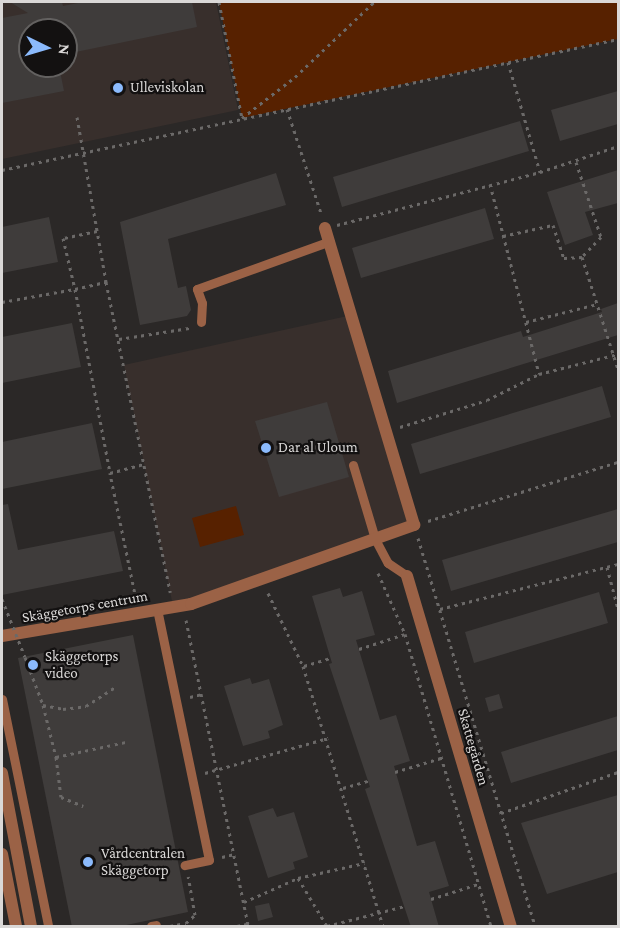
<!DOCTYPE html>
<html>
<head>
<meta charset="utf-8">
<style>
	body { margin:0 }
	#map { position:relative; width:620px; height:928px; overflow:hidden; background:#2b2827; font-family:"Crimson Pro",serif }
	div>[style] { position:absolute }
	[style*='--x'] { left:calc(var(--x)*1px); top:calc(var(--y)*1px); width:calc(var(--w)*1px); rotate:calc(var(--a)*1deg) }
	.built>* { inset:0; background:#382f2c }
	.green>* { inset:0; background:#572100 }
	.building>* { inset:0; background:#3f3c3b }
	.path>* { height:3px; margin-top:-1.5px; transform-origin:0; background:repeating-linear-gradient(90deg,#6b6968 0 3px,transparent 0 7.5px) }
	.service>* { height:9px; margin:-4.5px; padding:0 4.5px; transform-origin:4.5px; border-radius:4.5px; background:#9b6246 }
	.minor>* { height:12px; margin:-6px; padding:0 6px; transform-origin:6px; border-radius:6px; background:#9b6246 }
	.path-bridge>* { height:3px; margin-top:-1.5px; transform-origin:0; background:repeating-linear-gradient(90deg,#6b6968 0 3px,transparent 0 7.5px) }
	.dots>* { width:16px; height:16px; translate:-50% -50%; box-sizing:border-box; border:3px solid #131111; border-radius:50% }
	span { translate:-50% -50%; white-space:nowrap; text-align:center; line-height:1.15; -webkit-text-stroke:4.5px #131111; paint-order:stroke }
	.poi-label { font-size:15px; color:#dad8d7 }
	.left { translate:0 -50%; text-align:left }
	.street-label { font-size:15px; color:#dad8d7 }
	.frame { position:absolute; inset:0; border:3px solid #dad8d7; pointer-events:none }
	.north { position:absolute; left:18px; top:18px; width:60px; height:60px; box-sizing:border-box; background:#131111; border:2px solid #636160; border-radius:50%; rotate:95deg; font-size:16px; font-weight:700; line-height:24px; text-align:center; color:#dad8d7 }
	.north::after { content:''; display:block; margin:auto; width:21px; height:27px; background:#8bbafc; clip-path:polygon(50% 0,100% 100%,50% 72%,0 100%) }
</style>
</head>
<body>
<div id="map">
	<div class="built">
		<i style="clip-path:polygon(evenodd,2px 2px,216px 2px,238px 110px,2px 159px,2px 2px,30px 30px,66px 30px,66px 66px,30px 66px,30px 30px)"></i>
		<i style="clip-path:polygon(352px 315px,414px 525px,173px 606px,124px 365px)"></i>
	</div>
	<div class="green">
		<i style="clip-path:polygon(219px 2px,618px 2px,618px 39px,242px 118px)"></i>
		<i style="clip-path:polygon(236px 506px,244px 535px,200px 547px,192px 518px)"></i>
	</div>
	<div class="building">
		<i style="clip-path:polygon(10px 2px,62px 2px,63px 6px,83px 2px,192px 2px,197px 27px,66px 54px,66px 30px,30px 30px,30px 66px,59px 66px,64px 91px,2px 103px,2px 18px,28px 13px)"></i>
		<i style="clip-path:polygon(618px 91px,618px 124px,560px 141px,551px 110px)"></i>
		<i style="clip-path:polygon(520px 121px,529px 151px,342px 207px,333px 177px)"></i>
		<i style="clip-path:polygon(618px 170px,618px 203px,585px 212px,593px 235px,565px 245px,547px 192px)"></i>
		<i style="clip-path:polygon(276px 173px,286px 205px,168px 239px,178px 288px,186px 286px,191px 310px,187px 316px,140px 325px,120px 222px)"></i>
		<i style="clip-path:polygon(485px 208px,494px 239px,361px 278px,352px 248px)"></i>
		<i style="clip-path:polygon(49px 217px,58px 262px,2px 273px,2px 227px)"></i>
		<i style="clip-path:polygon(618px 303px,618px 335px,397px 403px,388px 371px,521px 331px,523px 337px,602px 312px,601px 309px)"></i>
		<i style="clip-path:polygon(72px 323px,81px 367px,2px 383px,2px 337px)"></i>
		<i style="clip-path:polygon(602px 386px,611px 417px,420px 474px,411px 444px)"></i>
		<i style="clip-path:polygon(327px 402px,349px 477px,279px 497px,255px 421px)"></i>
		<i style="clip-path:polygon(92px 423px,102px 469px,2px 489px,2px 442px)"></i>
		<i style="clip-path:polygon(8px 504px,18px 550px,114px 531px,123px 571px,2px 595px,2px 505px)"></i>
		<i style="clip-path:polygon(618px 509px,618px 542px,451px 591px,442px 560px)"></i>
		<i style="clip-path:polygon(340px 588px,343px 597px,362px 591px,375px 635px,356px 640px,380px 720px,396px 715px,410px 761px,394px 766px,417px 846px,435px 841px,449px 886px,429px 892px,439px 927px,411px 927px,365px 789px,370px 787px,329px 664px,332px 663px,312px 596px)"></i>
		<i style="clip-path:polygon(599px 592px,608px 623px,474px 663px,465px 632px)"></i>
		<i style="clip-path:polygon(133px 635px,188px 912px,117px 927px,72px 927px,18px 658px)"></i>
		<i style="clip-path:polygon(250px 678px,252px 684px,269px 679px,283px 725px,268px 731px,270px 738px,243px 746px,224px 686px)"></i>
		<i style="clip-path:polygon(499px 694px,503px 708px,489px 712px,485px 698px)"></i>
		<i style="clip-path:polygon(618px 716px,618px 750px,511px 783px,501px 752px)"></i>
		<i style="clip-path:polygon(618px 795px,618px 872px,547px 894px,521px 823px)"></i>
		<i style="clip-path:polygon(273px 808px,277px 817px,294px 812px,308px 857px,293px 862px,295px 869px,268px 878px,248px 816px)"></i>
		<i style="clip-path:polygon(269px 903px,273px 917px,258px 921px,255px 906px)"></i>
	</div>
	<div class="path">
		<i style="--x:219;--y:2;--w:118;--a:78.8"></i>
		<i style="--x:242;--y:118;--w:67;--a:-37.7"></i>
		<i style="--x:295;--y:77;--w:109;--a:-43.5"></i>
		<i style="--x:508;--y:62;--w:115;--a:73.8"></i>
		<i style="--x:287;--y:109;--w:109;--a:71.9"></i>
		<i style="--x:77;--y:117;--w:168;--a:80"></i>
		<i style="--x:106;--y:282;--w:317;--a:78.3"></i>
		<i style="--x:576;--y:162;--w:79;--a:71.6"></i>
		<i style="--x:601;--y:237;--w:28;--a:134"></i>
		<i style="--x:582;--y:257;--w:118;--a:72.2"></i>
		<i style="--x:2;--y:170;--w:630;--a:-12.01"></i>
		<i style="--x:490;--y:184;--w:196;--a:75.5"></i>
		<i style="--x:337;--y:225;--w:210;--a:-14.6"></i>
		<i style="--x:540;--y:172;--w:82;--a:-18.4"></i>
		<i style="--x:97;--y:231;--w:35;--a:168"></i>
		<i style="--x:63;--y:238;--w:52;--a:76.8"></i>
		<i style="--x:75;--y:289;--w:31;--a:-13"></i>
		<i style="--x:503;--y:236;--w:51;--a:-12.4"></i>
		<i style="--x:553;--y:225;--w:35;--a:72"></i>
		<i style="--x:564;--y:258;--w:18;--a:-3"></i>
		<i style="--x:2;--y:302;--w:74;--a:-10.1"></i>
		<i style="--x:75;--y:289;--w:187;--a:79.2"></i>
		<i style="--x:526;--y:322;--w:73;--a:-14.2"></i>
		<i style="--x:119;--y:339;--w:71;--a:-8.9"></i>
		<i style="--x:400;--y:427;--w:91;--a:-17.2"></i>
		<i style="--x:487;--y:400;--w:58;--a:-26.6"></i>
		<i style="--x:539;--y:374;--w:81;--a:-14.2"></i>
		<i style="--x:428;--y:521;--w:199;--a:-17.3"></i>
		<i style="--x:418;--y:538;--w:405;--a:73.2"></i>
		<i style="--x:607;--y:567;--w:43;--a:75.3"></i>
		<i style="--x:378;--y:573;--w:67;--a:66.1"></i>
		<i style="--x:405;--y:634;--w:304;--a:73.6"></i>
		<i style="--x:268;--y:593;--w:81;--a:64.4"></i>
		<i style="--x:303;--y:666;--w:272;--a:72.9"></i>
		<i style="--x:136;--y:599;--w:129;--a:-101.7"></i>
		<i style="--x:110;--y:473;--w:35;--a:-15"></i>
		<i style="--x:440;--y:609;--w:184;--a:-14.2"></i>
		<i style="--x:186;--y:620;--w:312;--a:78.5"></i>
		<i style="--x:359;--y:649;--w:48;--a:-18.1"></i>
		<i style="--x:25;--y:657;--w:51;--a:69.4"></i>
		<i style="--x:43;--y:705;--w:20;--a:11"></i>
		<i style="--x:63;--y:709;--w:23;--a:-7"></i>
		<i style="--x:86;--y:706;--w:35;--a:-33"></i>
		<i style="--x:304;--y:666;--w:28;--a:-17"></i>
		<i style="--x:190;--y:697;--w:12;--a:-14"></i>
		<i style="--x:43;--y:705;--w:54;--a:76"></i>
		<i style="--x:56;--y:757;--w:72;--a:-12.1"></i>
		<i style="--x:56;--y:757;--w:40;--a:82.9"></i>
		<i style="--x:61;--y:797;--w:24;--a:22"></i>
		<i style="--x:395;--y:772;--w:48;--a:-16.9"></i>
		<i style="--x:205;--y:773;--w:128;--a:-15.9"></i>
		<i style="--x:343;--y:788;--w:26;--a:-16"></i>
		<i style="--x:501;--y:813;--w:124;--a:-19.3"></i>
		<i style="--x:222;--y:857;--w:13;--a:-13"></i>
		<i style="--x:298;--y:878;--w:68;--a:-12.8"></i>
		<i style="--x:431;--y:899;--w:49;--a:-17.7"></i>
		<i style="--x:244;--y:902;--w:59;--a:-24"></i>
		<i style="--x:298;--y:878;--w:56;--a:58.9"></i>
		<i style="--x:170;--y:926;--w:16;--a:-11"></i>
		<i style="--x:186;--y:923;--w:12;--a:-42"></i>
		<i style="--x:195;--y:915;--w:39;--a:-100"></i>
		<i style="--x:237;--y:926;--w:10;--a:-11"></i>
		<i style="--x:327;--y:926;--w:81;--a:-14.4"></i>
	</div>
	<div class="service">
		<i style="--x:201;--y:322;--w:19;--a:-87"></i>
		<i style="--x:202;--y:303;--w:15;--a:-110"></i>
		<i style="--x:197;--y:289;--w:141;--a:-19.8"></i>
		<i style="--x:353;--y:465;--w:77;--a:73.4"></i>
		<i style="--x:375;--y:539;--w:27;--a:62"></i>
		<i style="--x:388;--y:563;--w:23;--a:34"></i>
		<i style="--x:157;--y:609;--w:256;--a:78.3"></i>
		<i style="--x:209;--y:860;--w:25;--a:168"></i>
		<i style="--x:2;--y:699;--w:232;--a:78.5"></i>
		<i style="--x:151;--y:926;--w:5;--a:-11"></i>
	</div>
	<div class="minor">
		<i style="--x:407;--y:576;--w:365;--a:73.5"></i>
		<i style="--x:2;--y:636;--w:192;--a:-9.6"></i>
		<i style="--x:191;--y:604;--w:237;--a:-19.5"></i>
		<i style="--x:414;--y:525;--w:310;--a:-106.7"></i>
		<i style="--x:2;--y:773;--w:156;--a:79.3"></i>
		<i style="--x:2;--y:854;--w:73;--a:79"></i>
	</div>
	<div class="path-bridge">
		<i style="--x:2;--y:599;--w:62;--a:68.4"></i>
	</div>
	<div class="dots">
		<i style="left:118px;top:88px;background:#8bbafc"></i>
		<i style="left:266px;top:448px;background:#8bbafc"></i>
		<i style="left:33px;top:665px;background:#8bbafc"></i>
		<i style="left:88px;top:862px;background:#8bbafc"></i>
	</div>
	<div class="poi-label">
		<span class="left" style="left:130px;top:88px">Ulleviskolan</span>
		<span class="left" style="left:278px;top:448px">Dar al Uloum</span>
		<span class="left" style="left:45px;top:665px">Skäggetorps<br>video</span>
		<span class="left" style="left:101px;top:862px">Vårdcentralen<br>Skäggetorp</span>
	</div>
	<div class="street-label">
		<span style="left:85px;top:607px;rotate:-10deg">Skäggetorps centrum</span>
		<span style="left:473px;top:747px;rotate:74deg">Skattegården</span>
	</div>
	<div class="frame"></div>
	<div class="north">N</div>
</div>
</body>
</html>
